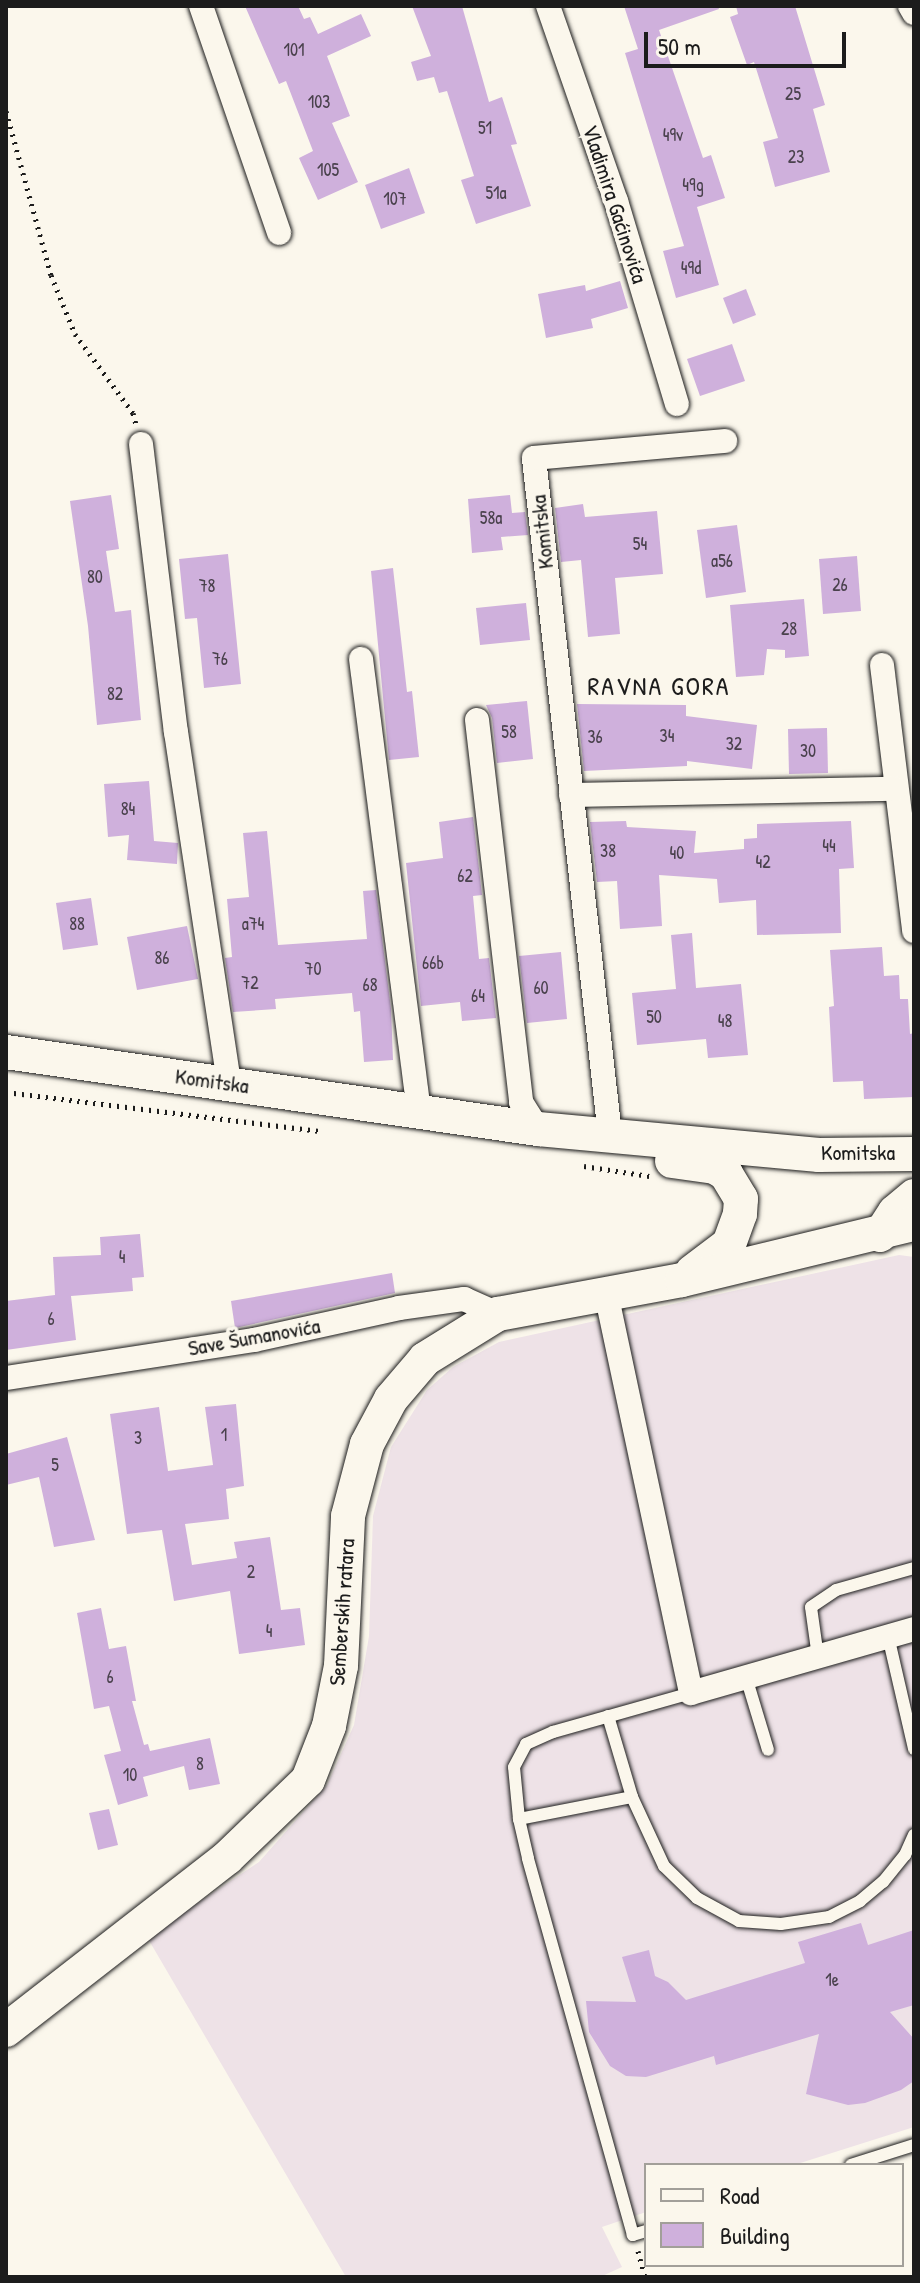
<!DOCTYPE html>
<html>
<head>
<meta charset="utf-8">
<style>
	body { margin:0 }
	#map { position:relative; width:920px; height:2283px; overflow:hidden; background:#fbf7ec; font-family:"Patrick Hand",sans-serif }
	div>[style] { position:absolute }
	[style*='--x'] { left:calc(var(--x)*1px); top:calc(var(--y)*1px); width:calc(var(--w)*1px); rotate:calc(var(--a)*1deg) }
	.built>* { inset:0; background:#eee2e7 }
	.building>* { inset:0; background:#cfb0dc }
	.path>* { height:5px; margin-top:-2.5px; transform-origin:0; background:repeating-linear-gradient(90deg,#1c1c1c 0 2px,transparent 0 8px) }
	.roads { filter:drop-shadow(0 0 2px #1c1c1c) drop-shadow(0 0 2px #1c1c1c) }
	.lane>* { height:12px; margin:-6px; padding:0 6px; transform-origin:6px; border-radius:6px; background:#fbf7ec }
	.street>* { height:24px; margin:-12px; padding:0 12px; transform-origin:12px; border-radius:12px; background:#fbf7ec }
	.secondary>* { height:34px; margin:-17px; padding:0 17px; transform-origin:17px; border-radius:17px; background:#fbf7ec }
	span { translate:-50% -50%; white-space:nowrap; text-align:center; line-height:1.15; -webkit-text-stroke:7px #fbf7ec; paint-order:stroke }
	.number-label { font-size:18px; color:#49414c }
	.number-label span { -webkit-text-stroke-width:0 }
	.street-label { font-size:22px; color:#1c1c1c }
	.quarter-label { font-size:26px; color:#1c1c1c; letter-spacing:2px }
	.frame { position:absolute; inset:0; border:8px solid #1c1c1c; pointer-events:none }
	.legend { position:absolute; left:644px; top:2163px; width:260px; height:104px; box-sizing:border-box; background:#fbf7ec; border:2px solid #a29f99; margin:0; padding:10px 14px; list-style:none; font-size:24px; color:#1c1c1c }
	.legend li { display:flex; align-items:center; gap:16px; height:40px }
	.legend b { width:40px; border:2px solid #a29f99 }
	.scale { position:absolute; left:644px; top:32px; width:202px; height:36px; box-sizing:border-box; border:4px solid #1c1c1c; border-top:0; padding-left:10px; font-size:24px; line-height:28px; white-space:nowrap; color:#1c1c1c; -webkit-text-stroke:6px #fbf7ec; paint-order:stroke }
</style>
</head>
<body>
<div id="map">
	<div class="built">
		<i style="clip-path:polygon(899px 1255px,914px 1257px,914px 2127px,794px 2165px,646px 2165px,646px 2212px,602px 2227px,622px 2267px,600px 2277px,346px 2277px,147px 1937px,259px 1862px,327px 1785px,354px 1725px,369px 1636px,373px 1516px,391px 1447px,427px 1390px,453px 1367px,499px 1342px)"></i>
	</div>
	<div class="building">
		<i style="clip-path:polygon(245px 6px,298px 6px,304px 19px,310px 17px,318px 34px,361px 14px,371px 36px,327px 56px,350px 116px,332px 123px,358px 182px,318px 200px,299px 158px,313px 151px,286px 81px,279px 84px)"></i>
		<i style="clip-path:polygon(412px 6px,462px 6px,489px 102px,502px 97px,517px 144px,511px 145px,531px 206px,476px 224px,461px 180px,474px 176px,447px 91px,439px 93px,434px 77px,417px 81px,411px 62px,431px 56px)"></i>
		<i style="clip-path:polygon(624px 6px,718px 6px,719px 9px,659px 30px,703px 158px,711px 155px,725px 198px,697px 207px,719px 285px,676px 298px,663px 251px,684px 246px,625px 53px,638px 49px)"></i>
		<i style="clip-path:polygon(736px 6px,795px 6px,825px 105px,813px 109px,830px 172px,775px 187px,763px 142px,778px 138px,754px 62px,747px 65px,730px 17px,738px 14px)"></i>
		<i style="clip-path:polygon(409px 168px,425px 213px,381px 229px,365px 185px)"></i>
		<i style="clip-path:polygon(620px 281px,628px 308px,591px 319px,593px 328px,546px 338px,538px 294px,585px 285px,586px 291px)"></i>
		<i style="clip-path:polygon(746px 289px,756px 315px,733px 324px,723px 298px)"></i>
		<i style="clip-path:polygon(732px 344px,745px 381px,700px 396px,687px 359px)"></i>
		<i style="clip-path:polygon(111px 495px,119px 549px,106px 551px,115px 612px,131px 610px,141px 720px,97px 725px,88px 626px,70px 501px)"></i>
		<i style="clip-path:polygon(510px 495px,512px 513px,525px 512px,528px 535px,501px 537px,503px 550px,472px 553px,468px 499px)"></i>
		<i style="clip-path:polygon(583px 504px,585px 517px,657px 511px,663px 574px,615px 578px,620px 634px,588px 637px,581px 560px,561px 562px,555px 508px)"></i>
		<i style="clip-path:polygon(737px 525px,746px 592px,706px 598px,697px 530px)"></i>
		<i style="clip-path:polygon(228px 554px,241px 684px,204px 688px,197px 618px,185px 619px,179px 559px)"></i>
		<i style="clip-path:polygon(857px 556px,861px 611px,823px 614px,819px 559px)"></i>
		<i style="clip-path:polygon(393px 568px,407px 692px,412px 691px,419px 757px,389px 760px,371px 571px)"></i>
		<i style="clip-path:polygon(804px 599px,809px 656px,785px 658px,785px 650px,767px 649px,764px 675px,736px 677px,730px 605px)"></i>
		<i style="clip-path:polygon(526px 603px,530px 640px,480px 645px,476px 608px)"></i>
		<i style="clip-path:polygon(527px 701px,533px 759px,497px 763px,492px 718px,486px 705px)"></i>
		<i style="clip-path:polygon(577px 704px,686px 705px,686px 716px,757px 725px,752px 769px,687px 761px,687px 766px,584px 771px)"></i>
		<i style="clip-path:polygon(827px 728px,828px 773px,789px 774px,788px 729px)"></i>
		<i style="clip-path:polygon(149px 781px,154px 841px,178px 843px,177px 864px,127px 860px,129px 835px,108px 837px,104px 784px)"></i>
		<i style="clip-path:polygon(473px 817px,482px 895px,473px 896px,479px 959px,489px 958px,496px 1018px,462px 1021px,460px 1002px,421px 1006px,406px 863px,443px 858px,439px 822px)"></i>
		<i style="clip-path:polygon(626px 821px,627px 827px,696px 831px,694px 853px,744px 849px,744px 839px,757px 838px,757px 824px,851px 821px,854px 868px,839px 869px,841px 933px,757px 935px,756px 900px,719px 903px,717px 879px,659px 875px,662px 926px,620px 929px,617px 881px,597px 882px,590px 822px)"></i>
		<i style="clip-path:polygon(267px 831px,278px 945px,367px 939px,363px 891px,376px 890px,391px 1009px,393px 1060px,364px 1062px,360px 1011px,354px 1012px,352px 993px,275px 999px,276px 1009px,233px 1012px,225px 958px,232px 957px,227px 899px,249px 897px,243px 833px)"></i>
		<i style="clip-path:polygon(91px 898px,98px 945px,63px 950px,56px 903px)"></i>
		<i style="clip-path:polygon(187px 926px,198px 979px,137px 990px,127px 937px)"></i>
		<i style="clip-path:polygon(692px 933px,696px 988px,741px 984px,748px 1055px,708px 1058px,706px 1039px,637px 1045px,632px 993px,676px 989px,671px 935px)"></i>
		<i style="clip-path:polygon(882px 947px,884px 976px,899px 975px,900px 999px,908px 999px,910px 1034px,914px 1033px,914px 1097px,864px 1099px,863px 1081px,833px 1082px,829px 1007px,834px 1006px,830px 950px)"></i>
		<i style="clip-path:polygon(561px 952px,567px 1019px,527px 1023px,519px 956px)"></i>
		<i style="clip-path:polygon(140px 1234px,144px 1277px,132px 1278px,133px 1291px,71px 1296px,76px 1340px,6px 1350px,6px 1301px,55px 1295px,53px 1257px,101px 1255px,100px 1237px)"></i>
		<i style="clip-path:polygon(392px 1273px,395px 1293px,235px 1328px,231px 1301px)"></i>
		<i style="clip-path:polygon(236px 1404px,244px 1486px,226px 1489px,229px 1519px,185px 1524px,192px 1565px,237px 1558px,234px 1542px,270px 1537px,281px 1610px,300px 1608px,305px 1645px,239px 1654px,230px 1591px,174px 1601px,162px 1530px,127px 1534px,110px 1414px,159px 1407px,168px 1471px,213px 1465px,205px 1407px)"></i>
		<i style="clip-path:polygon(67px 1437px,95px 1540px,54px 1547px,39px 1477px,6px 1485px,6px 1454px)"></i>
		<i style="clip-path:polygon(101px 1608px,109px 1649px,126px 1646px,136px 1701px,132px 1701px,144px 1745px,148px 1744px,150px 1751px,210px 1738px,220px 1784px,189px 1790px,184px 1766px,143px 1777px,148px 1796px,118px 1805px,104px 1755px,121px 1751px,109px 1706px,94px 1709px,77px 1613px)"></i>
		<i style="clip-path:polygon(109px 1809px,118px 1845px,98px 1850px,89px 1813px)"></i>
		<i style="clip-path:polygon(861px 1923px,868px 1945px,914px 1930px,914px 2005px,890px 2012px,914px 2039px,914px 2081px,901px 2090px,865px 2103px,848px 2105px,806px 2094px,819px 2034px,716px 2065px,714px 2056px,646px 2077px,626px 2076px,610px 2066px,589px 2032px,586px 2001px,636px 2002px,622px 1957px,649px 1950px,655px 1976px,668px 1982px,686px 2000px,805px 1963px,798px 1942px)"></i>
	</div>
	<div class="path">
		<i style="--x:6;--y:111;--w:170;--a:74.7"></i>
		<i style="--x:51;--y:275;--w:64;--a:67.9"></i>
		<i style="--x:75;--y:334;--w:98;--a:53.7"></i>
		<i style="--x:133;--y:413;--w:11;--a:75"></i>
		<i style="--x:6;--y:1092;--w:316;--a:7.1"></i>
		<i style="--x:584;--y:1166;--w:66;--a:8.7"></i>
		<i style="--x:638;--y:2251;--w:27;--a:75"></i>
	</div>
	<div class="roads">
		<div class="lane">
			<i style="--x:888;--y:1636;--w:116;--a:77"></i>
			<i style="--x:818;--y:1657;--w:50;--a:-98"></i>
			<i style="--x:811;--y:1607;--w:30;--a:-34"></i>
			<i style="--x:836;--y:1590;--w:81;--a:-15.8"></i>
			<i style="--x:746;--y:1677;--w:76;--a:73.2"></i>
			<i style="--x:608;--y:1716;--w:84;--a:73.5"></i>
			<i style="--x:632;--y:1797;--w:76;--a:65.1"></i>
			<i style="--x:664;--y:1866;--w:46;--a:44.1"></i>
			<i style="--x:697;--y:1898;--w:48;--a:28.7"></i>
			<i style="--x:739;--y:1921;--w:42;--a:4.1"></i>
			<i style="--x:781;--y:1924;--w:49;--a:-8.3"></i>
			<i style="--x:829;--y:1917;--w:35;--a:-27"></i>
			<i style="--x:860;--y:1901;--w:30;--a:-40"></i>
			<i style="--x:883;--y:1882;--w:35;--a:-51"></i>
			<i style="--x:905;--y:1855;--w:22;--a:-66"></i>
			<i style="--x:519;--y:1819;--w:115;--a:-11"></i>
			<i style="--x:851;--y:2165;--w:66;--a:-17.6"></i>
			<i style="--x:646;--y:2231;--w:14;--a:163"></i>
			<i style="--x:633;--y:2235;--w:391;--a:-105.6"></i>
			<i style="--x:528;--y:1858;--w:40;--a:-103"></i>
			<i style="--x:519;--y:1819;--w:52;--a:-95.5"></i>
			<i style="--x:514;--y:1767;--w:26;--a:-62"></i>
			<i style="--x:526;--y:1744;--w:30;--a:-24"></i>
			<i style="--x:553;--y:1732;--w:143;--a:-15.8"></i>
		</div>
		<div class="street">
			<i style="--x:201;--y:6;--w:240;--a:71"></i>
			<i style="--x:548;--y:6;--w:207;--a:70.8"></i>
			<i style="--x:616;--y:201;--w:212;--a:73.3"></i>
			<i style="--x:910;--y:6;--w:8;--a:60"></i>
			<i style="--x:141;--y:444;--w:290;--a:83.1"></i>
			<i style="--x:176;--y:732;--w:356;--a:81.4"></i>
			<i style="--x:361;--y:659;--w:455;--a:82.7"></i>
			<i style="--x:882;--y:665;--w:268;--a:83.1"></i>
			<i style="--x:477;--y:720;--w:385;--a:83.4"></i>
			<i style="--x:521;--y:1102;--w:32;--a:58"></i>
			<i style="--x:571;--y:795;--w:324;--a:-1.1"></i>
			<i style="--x:610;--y:1135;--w:681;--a:-96.41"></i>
			<i style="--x:534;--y:458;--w:192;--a:-5.1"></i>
			<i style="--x:606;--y:1293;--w:409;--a:78"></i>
			<i style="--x:691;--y:1693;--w:232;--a:-16"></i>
			<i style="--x:6;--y:1378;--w:251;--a:-8.7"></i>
			<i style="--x:254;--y:1340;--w:148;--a:-12.4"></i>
			<i style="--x:399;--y:1308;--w:66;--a:-7.9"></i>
			<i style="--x:464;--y:1299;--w:37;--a:24"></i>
		</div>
		<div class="secondary">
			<i style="--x:6;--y:1052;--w:538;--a:8.24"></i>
			<i style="--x:538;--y:1129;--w:282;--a:5.3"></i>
			<i style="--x:819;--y:1155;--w:95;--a:-0.6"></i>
			<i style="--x:672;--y:1161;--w:43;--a:7.9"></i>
			<i style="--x:715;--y:1167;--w:13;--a:32"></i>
			<i style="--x:726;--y:1174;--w:29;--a:59"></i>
			<i style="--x:741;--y:1199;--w:15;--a:94"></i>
			<i style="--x:740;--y:1214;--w:32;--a:110"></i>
			<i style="--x:729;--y:1244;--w:46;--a:142.9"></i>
			<i style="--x:880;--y:1235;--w:27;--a:-57"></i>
			<i style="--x:895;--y:1212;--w:25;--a:-40"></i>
			<i style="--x:6;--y:2030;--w:280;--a:-37.9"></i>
			<i style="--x:227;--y:1858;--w:112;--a:-43.9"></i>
			<i style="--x:308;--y:1780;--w:58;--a:-68.7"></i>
			<i style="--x:329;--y:1726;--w:61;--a:-78.7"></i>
			<i style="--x:341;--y:1666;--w:150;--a:-87.3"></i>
			<i style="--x:348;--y:1516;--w:74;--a:-75.2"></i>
			<i style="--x:367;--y:1444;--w:51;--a:-61.9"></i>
			<i style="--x:391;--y:1399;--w:52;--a:-49.6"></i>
			<i style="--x:425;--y:1359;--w:86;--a:-31.7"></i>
			<i style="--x:498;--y:1314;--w:187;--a:-10.5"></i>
			<i style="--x:682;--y:1280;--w:239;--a:-13.6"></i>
		</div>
	</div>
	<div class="number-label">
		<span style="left:294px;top:50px">101</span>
		<span style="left:793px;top:94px">25</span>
		<span style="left:319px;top:102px">103</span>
		<span style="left:485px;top:128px">51</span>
		<span style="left:673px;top:135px">49v</span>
		<span style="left:796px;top:157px">23</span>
		<span style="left:328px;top:170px">105</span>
		<span style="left:693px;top:185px">49g</span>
		<span style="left:496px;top:193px">51a</span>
		<span style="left:395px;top:199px">107</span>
		<span style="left:691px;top:268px">49d</span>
		<span style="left:491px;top:518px">58a</span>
		<span style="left:640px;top:544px">54</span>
		<span style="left:722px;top:561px">a56</span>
		<span style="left:95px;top:577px">80</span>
		<span style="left:840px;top:585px">26</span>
		<span style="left:207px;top:586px">78</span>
		<span style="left:789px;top:629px">28</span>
		<span style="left:220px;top:659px">76</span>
		<span style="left:115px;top:694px">82</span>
		<span style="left:509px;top:732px">58</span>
		<span style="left:667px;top:736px">34</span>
		<span style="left:595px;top:737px">36</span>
		<span style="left:734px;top:744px">32</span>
		<span style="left:808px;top:751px">30</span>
		<span style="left:128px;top:809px">84</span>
		<span style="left:829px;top:846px">44</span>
		<span style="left:608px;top:851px">38</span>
		<span style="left:677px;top:853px">40</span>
		<span style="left:763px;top:862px">42</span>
		<span style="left:465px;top:876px">62</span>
		<span style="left:77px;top:924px">88</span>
		<span style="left:253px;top:924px">a74</span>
		<span style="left:162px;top:958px">86</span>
		<span style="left:433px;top:963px">66b</span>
		<span style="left:313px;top:969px">70</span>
		<span style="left:250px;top:983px">72</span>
		<span style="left:370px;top:985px">68</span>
		<span style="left:541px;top:988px">60</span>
		<span style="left:478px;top:996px">64</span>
		<span style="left:654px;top:1017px">50</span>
		<span style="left:725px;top:1021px">48</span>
		<span style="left:122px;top:1257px">4</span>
		<span style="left:51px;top:1319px">6</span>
		<span style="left:224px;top:1435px">1</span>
		<span style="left:138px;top:1438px">3</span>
		<span style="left:55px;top:1465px">5</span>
		<span style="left:251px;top:1572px">2</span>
		<span style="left:269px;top:1631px">4</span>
		<span style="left:110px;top:1677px">6</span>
		<span style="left:200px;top:1764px">8</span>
		<span style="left:130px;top:1775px">10</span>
		<span style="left:832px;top:1980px">1e</span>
	</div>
	<div class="street-label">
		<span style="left:615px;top:204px;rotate:72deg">Vladimira Gaćinovića</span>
		<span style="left:542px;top:532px;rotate:-96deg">Komitska</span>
		<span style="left:212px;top:1081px;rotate:8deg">Komitska</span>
		<span style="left:858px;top:1153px">Komitska</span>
		<span style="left:254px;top:1337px;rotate:-10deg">Save Šumanovića</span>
		<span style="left:342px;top:1612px;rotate:-86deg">Semberskih ratara</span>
	</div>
	<div class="quarter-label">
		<span style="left:659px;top:686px">RAVNA GORA</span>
	</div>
	<div class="frame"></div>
	<ul class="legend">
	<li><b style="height:10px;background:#fbf7ec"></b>Road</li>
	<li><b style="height:22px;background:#cfb0dc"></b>Building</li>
	</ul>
	<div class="scale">50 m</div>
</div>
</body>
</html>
